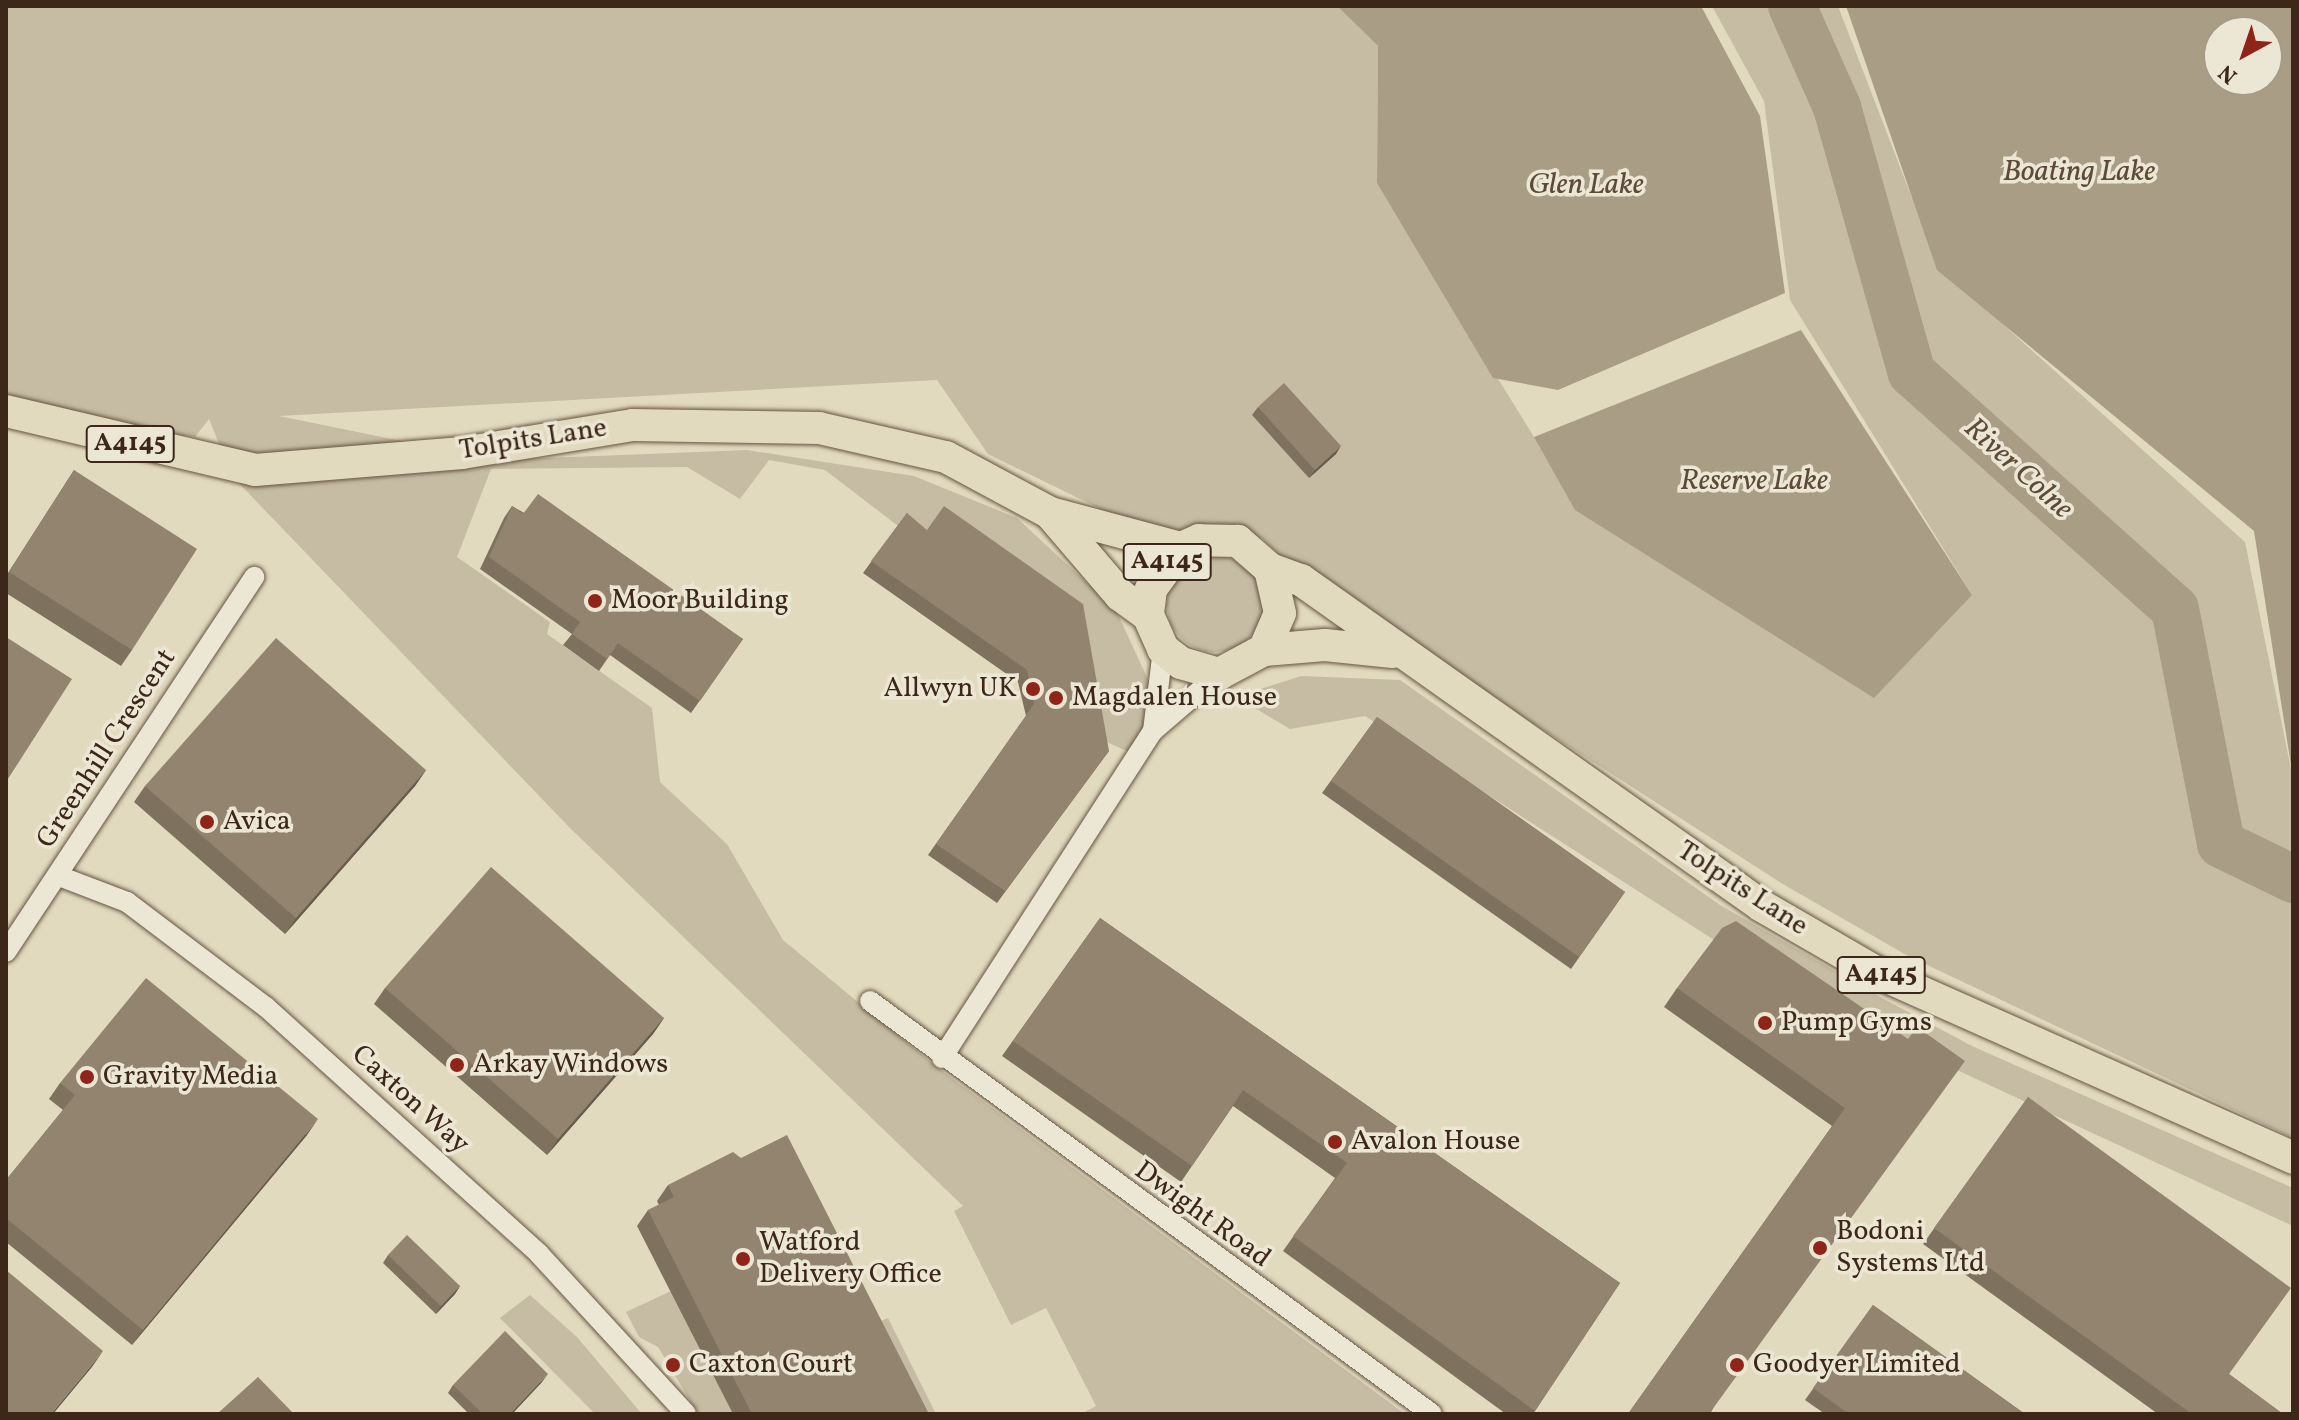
<!DOCTYPE html>
<html>
<head>
<meta charset="utf-8">
<style>
	body { margin:0 }
	#map { position:relative; width:2299px; height:1420px; overflow:hidden; background:#e2dabf; font-family:Vollkorn,serif }
	div>[style] { position:absolute }
	[style*='--x'] { left:calc(var(--x)*1px); top:calc(var(--y)*1px); width:calc(var(--w)*1px); rotate:calc(var(--a)*1deg) }
	.green>* { inset:0; background:#c6bca3 }
	.round { border-radius:50% }
	.water>* { inset:0; background:#aa9d86 }
	.river>* { height:48px; margin:-24px; padding:0 24px; transform-origin:24px; border-radius:24px; background:#aa9d86 }
	.roads { filter:drop-shadow(0 0 2px #665442) drop-shadow(0 0 2px #665442) }
	.street>* { height:20px; margin:-10px; padding:0 10px; transform-origin:10px; border-radius:10px; background:#ece7d5 }
	.primary>* { height:32px; margin:-16px; padding:0 16px; transform-origin:16px; border-radius:16px; background:#e2dabf }
	.wall>* { inset:0; background:#7e725f }
	.shaded-wall>* { inset:0; background:#675c4e }
	.building>* { inset:0; background:#93846f }
	.dots>* { width:22px; height:22px; translate:-50% -50%; box-sizing:border-box; border:4px solid #ece7d5; border-radius:50% }
	span { translate:-50% -50%; white-space:nowrap; text-align:center; line-height:1.15; -webkit-text-stroke:7px #ece7d5; paint-order:stroke }
	.shield-label span { padding:2px 6px; background:#ece7d5; border:2px solid; border-radius:6px; -webkit-text-stroke-width:0 }
	.shield-label { font-size:26px; color:#3d2718; font-weight:700 }
	.street-label { font-size:28px; color:#3d2718 }
	.poi-label { font-size:28px; color:#3d2718 }
	.left { translate:0 -50%; text-align:left }
	.right { translate:-100% -50%; text-align:right }
	.water-label { font-size:30px; color:#5e4a39; font-style:italic }
	.frame { position:absolute; inset:0; border:8px solid #3d2718; pointer-events:none }
	.north { position:absolute; left:2203px; top:16px; width:80px; height:80px; box-sizing:border-box; background:#ece7d5; border:2px solid #a69a89; border-radius:50%; rotate:220deg; font-size:22px; font-weight:700; line-height:32px; text-align:center; color:#3d2718 }
	.north::after { content:''; display:block; margin:auto; width:28px; height:36px; background:#8f2418; clip-path:polygon(50% 0,100% 100%,50% 72%,0 100%) }
</style>
</head>
<body>
<div id="map">
	<div class="green">
		<i style="clip-path:polygon(6px 6px,1337px 6px,1378px 46px,1377px 183px,1534px 437px,1972px 595px,1790px 300px,1764px 101px,1712px 6px,1838px 6px,1912px 198px,1996px 318px,2245px 542px,2293px 779px,2293px 1138px,1908px 956px,1781px 883px,1298px 572px,1262px 538px,1225px 526px,1174px 534px,1115px 516px,988px 454px,937px 380px,279px 416px,495px 460px,747px 450px,914px 476px,1017px 518px,1116px 610px,1150px 684px,1151px 711px,1131px 753px,1096px 737px,936px 518px,919px 542px,825px 470px,769px 460px,740px 499px,687px 467px,491px 469px,457px 557px,550px 622px,547px 634px,652px 708px,660px 782px,727px 844px,783px 940px,934px 1065px,1405px 1414px,1081px 1414px,1096px 1406px,1046px 1308px,1011px 1325px,954px 1211px,963px 1206px,570px 828px,232px 476px,209px 419px,195px 437px,6px 409px)"></i>
		<i class="round" style="left:1167px;top:556px;width:96px;height:96px"></i>
		<i style="clip-path:polygon(1301px 676px,1400px 680px,1720px 905px,1882px 998px,1972px 1046px,2293px 1188px,2293px 1226px,1905px 1046px,1867px 1038px,1365px 716px,1290px 729px,1236px 697px)"></i>
		<i style="clip-path:polygon(671px 1291px,733px 1414px,698px 1414px,658px 1347px,639px 1337px,626px 1312px)"></i>
		<i style="clip-path:polygon(530px 1295px,577px 1337px,642px 1414px,595px 1414px,500px 1318px)"></i>
		<i style="clip-path:polygon(888px 1318px,936px 1414px,910px 1414px,866px 1327px)"></i>
	</div>
	<div class="water">
		<i style="clip-path:polygon(1337px 6px,1701px 6px,1760px 116px,1785px 293px,1558px 390px,1493px 378px,1377px 183px,1378px 46px)"></i>
		<i style="clip-path:polygon(evenodd,1846px 6px,2293px 6px,2293px 778px,2254px 531px,1937px 270px,1846px 6px,2219px 32px,2267px 32px,2267px 80px,2219px 80px,2219px 32px)"></i>
		<i style="clip-path:polygon(1801px 330px,1972px 595px,1874px 698px,1575px 510px,1534px 437px)"></i>
	</div>
	<div class="river">
		<i style="--x:1792;--y:6;--w:111;--a:66"></i>
		<i style="--x:1837;--y:107;--w:276;--a:74.3"></i>
		<i style="--x:1912;--y:373;--w:353;--a:41.9"></i>
		<i style="--x:2175;--y:609;--w:239;--a:78.9"></i>
		<i style="--x:2221;--y:844;--w:80;--a:25.9"></i>
	</div>
	<div class="roads">
		<div class="street">
			<i style="--x:1153;--y:731;--w:87;--a:-40.8"></i>
			<i style="--x:59;--y:876;--w:73;--a:20.9"></i>
			<i style="--x:127;--y:902;--w:174;--a:37.1"></i>
			<i style="--x:266;--y:1007;--w:368;--a:42.1"></i>
			<i style="--x:539;--y:1254;--w:217;--a:47.4"></i>
			<i style="--x:6;--y:952;--w:450;--a:-56.5"></i>
			<i style="--x:870;--y:1001;--w:697;--a:36.31"></i>
			<i style="--x:942;--y:1058;--w:389;--a:-57.2"></i>
			<i style="--x:1153;--y:731;--w:83;--a:-83"></i>
		</div>
		<div class="primary">
			<i style="--x:6;--y:411;--w:256;--a:13.3"></i>
			<i style="--x:255;--y:470;--w:208;--a:-4.7"></i>
			<i style="--x:462;--y:453;--w:173;--a:-9.3"></i>
			<i style="--x:633;--y:425;--w:186;--a:0.9"></i>
			<i style="--x:819;--y:428;--w:130;--a:12.9"></i>
			<i style="--x:946;--y:457;--w:118;--a:28.3"></i>
			<i style="--x:1050;--y:513;--w:136;--a:15"></i>
			<i style="--x:1050;--y:513;--w:108;--a:49.5"></i>
			<i style="--x:1120;--y:595;--w:34;--a:36"></i>
			<i style="--x:1270;--y:569;--w:33;--a:20"></i>
			<i style="--x:1301;--y:580;--w:565;--a:35.27"></i>
			<i style="--x:1762;--y:906;--w:132;--a:30.1"></i>
			<i style="--x:1876;--y:972;--w:457;--a:24"></i>
			<i style="--x:1264;--y:650;--w:40;--a:-66.6"></i>
			<i style="--x:1280;--y:613;--w:45;--a:-102.8"></i>
			<i style="--x:1270;--y:569;--w:43;--a:-138.8"></i>
			<i style="--x:1238;--y:541;--w:39;--a:-179"></i>
			<i style="--x:1199;--y:540;--w:20;--a:156"></i>
			<i style="--x:1181;--y:548;--w:51;--a:126.2"></i>
			<i style="--x:1151;--y:589;--w:26;--a:97"></i>
			<i style="--x:1148;--y:615;--w:37;--a:66"></i>
			<i style="--x:1163;--y:649;--w:23;--a:38"></i>
			<i style="--x:1181;--y:663;--w:40;--a:16"></i>
			<i style="--x:1219;--y:674;--w:51;--a:-28.1"></i>
			<i style="--x:1264;--y:650;--w:61;--a:-4.7"></i>
			<i style="--x:1325;--y:645;--w:68;--a:5.9"></i>
		</div>
	</div>
	<div class="wall">
		<i style="clip-path:polygon(1258px 407px,1336px 454px,1309px 478px,1252px 415px)"></i>
		<i style="clip-path:polygon(74px 470px,132px 650px,121px 666px,6px 593px,6px 576px)"></i>
		<i style="clip-path:polygon(512px 506px,743px 639px,691px 713px,610px 655px,599px 671px,563px 645px,572px 634px,480px 569px,504px 518px)"></i>
		<i style="clip-path:polygon(907px 513px,1109px 751px,997px 903px,928px 855px,1026px 716px,1018px 682px,863px 573px)"></i>
		<i style="clip-path:polygon(1377px 717px,1625px 892px,1571px 969px,1322px 793px)"></i>
		<i style="clip-path:polygon(426px 770px,415px 786px,285px 934px,134px 802px,145px 786px)"></i>
		<i style="clip-path:polygon(1100px 918px,1620px 1283px,1533px 1414px,1506px 1414px,1283px 1251px,1335px 1178px,1233px 1106px,1181px 1182px,1002px 1056px)"></i>
		<i style="clip-path:polygon(385px 988px,664px 1018px,653px 1034px,547px 1155px,374px 1004px)"></i>
		<i style="clip-path:polygon(1677px 988px,1908px 1039px,1710px 1414px,1628px 1414px,1832px 1126px,1664px 1007px)"></i>
		<i style="clip-path:polygon(60px 1083px,307px 1135px,132px 1345px,6px 1242px,6px 1180px,63px 1110px,49px 1099px)"></i>
		<i style="clip-path:polygon(2028px 1097px,2229px 1374px,2283px 1414px,2158px 1414px,1923px 1244px)"></i>
		<i style="clip-path:polygon(668px 1185px,929px 1414px,733px 1414px,637px 1226px,648px 1210px,659px 1205px,657px 1201px)"></i>
		<i style="clip-path:polygon(388px 1255px,460px 1286px,455px 1294px,436px 1314px,383px 1263px)"></i>
		<i style="clip-path:polygon(1873px 1305px,2025px 1414px,1825px 1414px,1805px 1400px)"></i>
		<i style="clip-path:polygon(542px 1382px,512px 1414px,469px 1414px,448px 1393px,453px 1385px)"></i>
	</div>
	<div class="shaded-wall">
		<i style="clip-path:polygon(1341px 446px,1336px 454px,1309px 478px,1315px 470px)"></i>
		<i style="clip-path:polygon(426px 770px,415px 786px,285px 934px,296px 918px)"></i>
		<i style="clip-path:polygon(664px 1018px,653px 1034px,547px 1155px,558px 1139px)"></i>
		<i style="clip-path:polygon(318px 1119px,307px 1135px,132px 1345px,143px 1330px)"></i>
		<i style="clip-path:polygon(460px 1286px,455px 1294px,436px 1314px,441px 1306px)"></i>
		<i style="clip-path:polygon(103px 1351px,92px 1367px,53px 1414px,51px 1414px)"></i>
		<i style="clip-path:polygon(548px 1374px,542px 1382px,512px 1414px,510px 1414px)"></i>
	</div>
	<div class="building">
		<i style="clip-path:polygon(1284px 383px,1341px 446px,1315px 470px,1258px 407px)"></i>
		<i style="clip-path:polygon(74px 470px,197px 549px,132px 650px,9px 572px)"></i>
		<i style="clip-path:polygon(538px 494px,743px 639px,700px 701px,618px 643px,607px 659px,572px 634px,580px 622px,489px 557px,512px 506px,523px 514px)"></i>
		<i style="clip-path:polygon(944px 506px,1083px 604px,1109px 751px,1005px 891px,936px 844px,1034px 704px,1027px 670px,871px 561px,907px 513px,927px 530px)"></i>
		<i style="clip-path:polygon(6px 637px,72px 679px,6px 782px)"></i>
		<i style="clip-path:polygon(276px 638px,426px 770px,296px 918px,145px 786px)"></i>
		<i style="clip-path:polygon(1377px 717px,1625px 892px,1579px 957px,1331px 781px)"></i>
		<i style="clip-path:polygon(491px 867px,664px 1018px,558px 1139px,385px 988px)"></i>
		<i style="clip-path:polygon(1100px 918px,1620px 1283px,1535px 1411px,1293px 1236px,1347px 1163px,1243px 1090px,1192px 1166px,1013px 1041px)"></i>
		<i style="clip-path:polygon(1736px 921px,1908px 1039px,1917px 1027px,1965px 1061px,1709px 1414px,1634px 1414px,1630px 1411px,1845px 1108px,1677px 988px,1722px 928px)"></i>
		<i style="clip-path:polygon(146px 978px,318px 1119px,143px 1330px,6px 1218px,6px 1180px,75px 1095px,60px 1083px)"></i>
		<i style="clip-path:polygon(2028px 1097px,2291px 1288px,2229px 1374px,2283px 1414px,2192px 1414px,1934px 1228px)"></i>
		<i style="clip-path:polygon(787px 1135px,929px 1414px,752px 1414px,648px 1210px,674px 1197px,668px 1185px,733px 1152px,741px 1158px)"></i>
		<i style="clip-path:polygon(407px 1235px,460px 1286px,441px 1306px,388px 1255px)"></i>
		<i style="clip-path:polygon(6px 1270px,103px 1351px,51px 1414px,6px 1414px)"></i>
		<i style="clip-path:polygon(1873px 1305px,2025px 1414px,1849px 1414px,1813px 1388px)"></i>
		<i style="clip-path:polygon(505px 1331px,548px 1374px,510px 1414px,483px 1414px,453px 1385px)"></i>
		<i style="clip-path:polygon(258px 1377px,294px 1414px,217px 1414px)"></i>
	</div>
	<div class="dots">
		<i style="left:595px;top:601px;background:#8f2418"></i>
		<i style="left:1033px;top:689px;background:#8f2418"></i>
		<i style="left:1056px;top:698px;background:#8f2418"></i>
		<i style="left:207px;top:822px;background:#8f2418"></i>
		<i style="left:1765px;top:1023px;background:#8f2418"></i>
		<i style="left:457px;top:1065px;background:#8f2418"></i>
		<i style="left:87px;top:1077px;background:#8f2418"></i>
		<i style="left:1335px;top:1142px;background:#8f2418"></i>
		<i style="left:1820px;top:1248px;background:#8f2418"></i>
		<i style="left:743px;top:1259px;background:#8f2418"></i>
		<i style="left:673px;top:1365px;background:#8f2418"></i>
		<i style="left:1737px;top:1365px;background:#8f2418"></i>
	</div>
	<div class="shield-label">
		<span style="left:130px;top:444px">A4145</span>
		<span style="left:1167px;top:562px">A4145</span>
		<span style="left:1881px;top:975px">A4145</span>
	</div>
	<div class="street-label">
		<span style="left:533px;top:440px;rotate:-9deg">Tolpits Lane</span>
		<span style="left:107px;top:749px;rotate:-57deg">Greenhill Crescent</span>
		<span style="left:1742px;top:889px;rotate:33deg">Tolpits Lane</span>
		<span style="left:410px;top:1100px;rotate:42deg">Caxton Way</span>
		<span style="left:1202px;top:1215px;rotate:36deg">Dwight Road</span>
	</div>
	<div class="poi-label">
		<span class="left" style="left:611px;top:601px">Moor Building</span>
		<span class="right" style="left:1017px;top:689px">Allwyn UK</span>
		<span class="left" style="left:1072px;top:698px">Magdalen House</span>
		<span class="left" style="left:223px;top:822px">Avica</span>
		<span class="left" style="left:1781px;top:1023px">Pump Gyms</span>
		<span class="left" style="left:473px;top:1065px">Arkay Windows</span>
		<span class="left" style="left:103px;top:1077px">Gravity Media</span>
		<span class="left" style="left:1351px;top:1142px">Avalon House</span>
		<span class="left" style="left:1836px;top:1248px">Bodoni<br>Systems Ltd</span>
		<span class="left" style="left:759px;top:1259px">Watford<br>Delivery Office</span>
		<span class="left" style="left:689px;top:1365px">Caxton Court</span>
		<span class="left" style="left:1753px;top:1365px">Goodyer Limited</span>
	</div>
	<div class="water-label">
		<span style="left:2079px;top:172px">Boating Lake</span>
		<span style="left:1586px;top:185px">Glen Lake</span>
		<span style="left:2018px;top:469px;rotate:42deg">River Colne</span>
		<span style="left:1754px;top:481px">Reserve Lake</span>
	</div>
	<div class="frame"></div>
	<div class="north">N</div>
</div>
</body>
</html>
